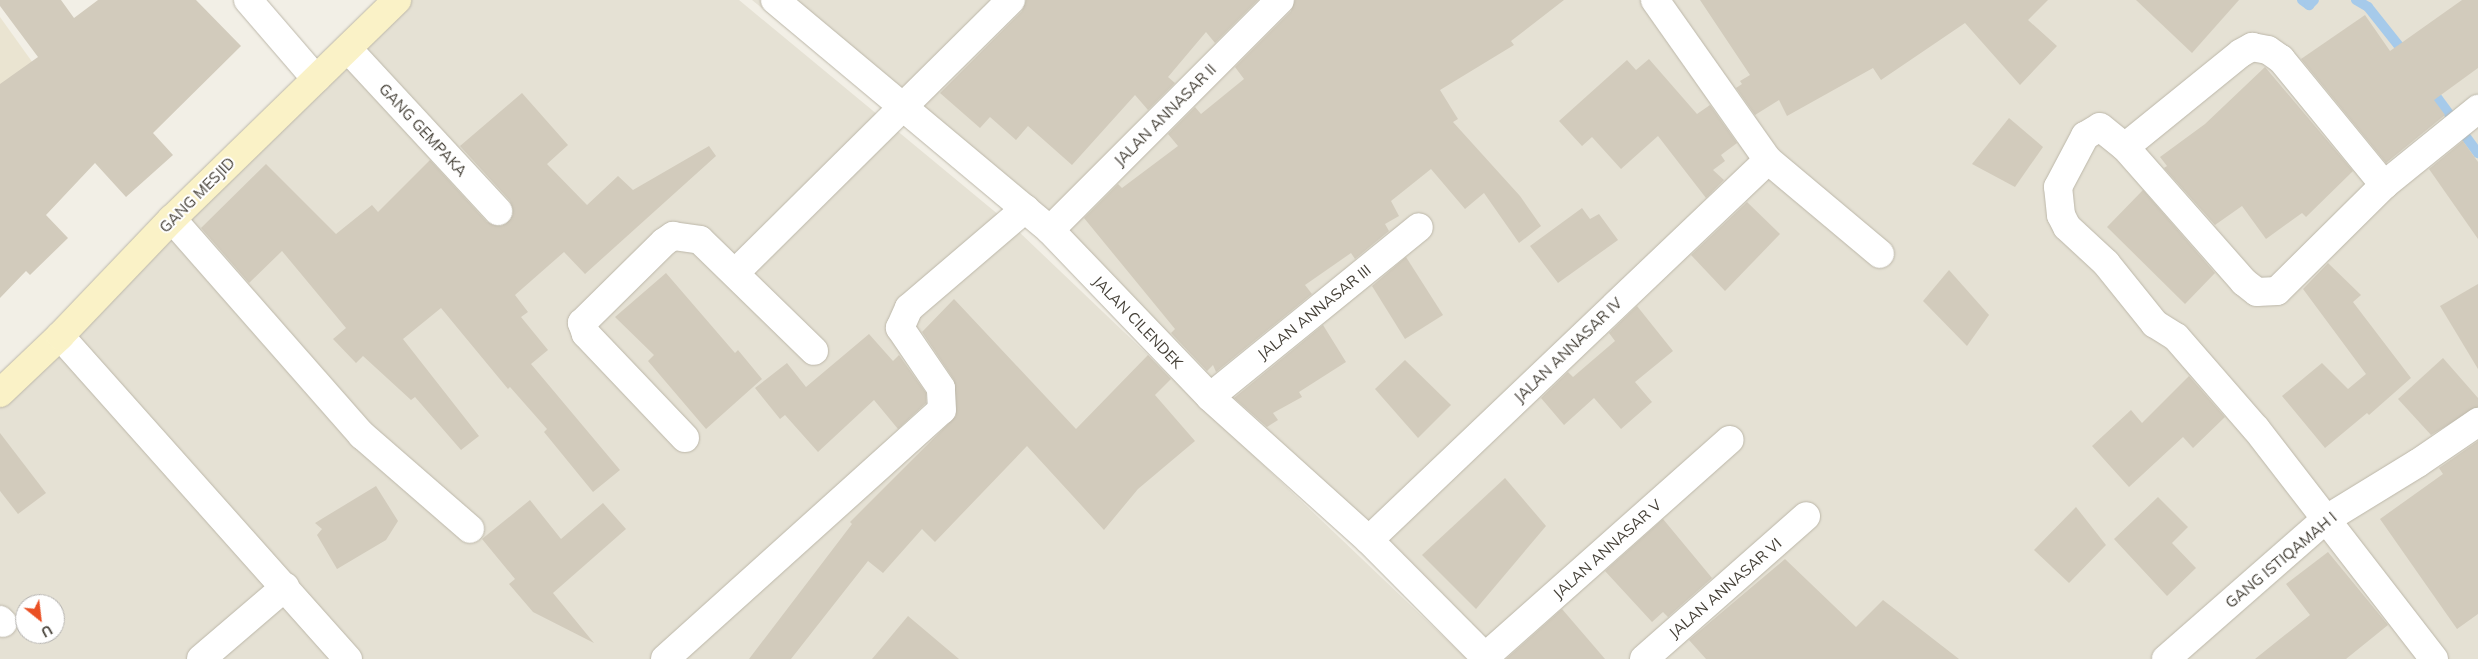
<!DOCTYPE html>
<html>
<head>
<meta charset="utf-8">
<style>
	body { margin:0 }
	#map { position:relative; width:2478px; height:659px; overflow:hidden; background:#f2efe6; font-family:Mulish,sans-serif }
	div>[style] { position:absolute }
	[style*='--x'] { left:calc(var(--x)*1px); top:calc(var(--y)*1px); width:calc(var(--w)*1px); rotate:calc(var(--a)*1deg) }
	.residential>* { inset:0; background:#e5e1d4 }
	.education>* { inset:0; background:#eae4d1 }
	.stream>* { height:10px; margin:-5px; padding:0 5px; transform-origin:5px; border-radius:5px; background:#a6caea }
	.building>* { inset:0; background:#d2cbbc }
	.roads { filter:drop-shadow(0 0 1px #bcb7a9) drop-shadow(0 0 1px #bcb7a9) }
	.street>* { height:28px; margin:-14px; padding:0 14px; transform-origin:14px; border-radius:14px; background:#fff }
	.secondary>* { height:28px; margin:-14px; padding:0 14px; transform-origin:14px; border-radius:14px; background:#faf2c7 }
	span { translate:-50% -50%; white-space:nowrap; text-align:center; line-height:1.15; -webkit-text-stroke:4px #fff; paint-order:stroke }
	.street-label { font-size:15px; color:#443f36 }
	.north { position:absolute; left:15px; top:594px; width:50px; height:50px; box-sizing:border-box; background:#fff; border:1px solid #b4b2af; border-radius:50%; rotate:151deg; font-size:14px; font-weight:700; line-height:20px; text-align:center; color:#443f36 }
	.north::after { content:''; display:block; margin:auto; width:18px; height:22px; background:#ea5024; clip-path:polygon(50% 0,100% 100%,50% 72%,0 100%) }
</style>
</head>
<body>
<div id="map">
	<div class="residential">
		<i style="clip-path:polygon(evenodd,391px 0,739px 0,1017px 230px,1467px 659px,0 659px,0 408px,391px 0,25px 604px,55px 604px,55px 634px,25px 634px,25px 604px)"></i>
		<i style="clip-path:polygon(752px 0,2478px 0,2478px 659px,1500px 659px,1291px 461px,1049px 219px,846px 77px)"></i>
	</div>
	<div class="education">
		<i style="clip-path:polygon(0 17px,63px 105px,0 149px)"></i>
	</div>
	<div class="stream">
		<i style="--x:2302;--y:0;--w:9;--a:36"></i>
		<i style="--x:2309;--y:5;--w:7;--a:-45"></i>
		<i style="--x:2356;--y:0;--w:14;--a:30"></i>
		<i style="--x:2368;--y:7;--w:63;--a:51.5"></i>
		<i style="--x:2430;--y:88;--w:81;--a:53.6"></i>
	</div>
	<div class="building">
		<i style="clip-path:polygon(0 0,61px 0,74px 18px,98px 0,196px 0,241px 46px,153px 133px,173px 155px,126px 197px,95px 163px,46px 215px,68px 238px,30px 275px,26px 271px,0 298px,0 84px,38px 57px,0 6px)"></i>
		<i style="clip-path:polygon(1026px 0,1258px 0,1215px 43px,1206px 32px,1168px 77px,1175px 83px,1148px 110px,1135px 95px,1072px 165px,1028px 126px,1016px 140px,990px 117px,980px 128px,940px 93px,1022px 11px)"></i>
		<i style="clip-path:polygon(1295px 0,1564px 0,1511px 41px,1514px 45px,1440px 90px,1458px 119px,1453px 122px,1520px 196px,1541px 226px,1519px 243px,1484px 193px,1465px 209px,1431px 169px,1391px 201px,1399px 216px,1385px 224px,1389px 231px,1355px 259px,1351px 253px,1305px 285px,1312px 294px,1216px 372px,1213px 365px,1207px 371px,1171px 333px,1175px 329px,1084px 218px,1118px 184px,1122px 188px,1178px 146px,1168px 134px,1195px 107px,1201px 114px,1244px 79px,1235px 67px,1291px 11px)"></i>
		<i style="clip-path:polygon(1700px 0,2048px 0,2028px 20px,2057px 46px,2020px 85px,1965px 23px,1881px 80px,1873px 68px,1787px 116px,1779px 100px,1755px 115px,1736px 88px,1742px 84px,1740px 81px,1750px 75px)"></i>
		<i style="clip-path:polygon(2136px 0,2239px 0,2192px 53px)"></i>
		<i style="clip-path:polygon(2462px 0,2478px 0,2478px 68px,2434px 100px,2445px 115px,2386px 163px,2301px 59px,2365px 15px,2390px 51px)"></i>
		<i style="clip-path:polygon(1649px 59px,1697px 114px,1710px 105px,1737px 143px,1721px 155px,1725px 161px,1713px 170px,1724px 180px,1706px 198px,1658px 136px,1621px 169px,1592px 137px,1582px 146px,1559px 121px,1627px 60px,1636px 70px)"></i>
		<i style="clip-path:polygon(2265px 67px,2353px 171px,2306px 217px,2302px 213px,2266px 239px,2242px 206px,2215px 225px,2164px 168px,2167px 166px,2160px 157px,2205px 124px)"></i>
		<i style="clip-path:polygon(522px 93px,568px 145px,547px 164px,587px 205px,618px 176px,633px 190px,709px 146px,716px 156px,585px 274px,564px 252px,515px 295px,528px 312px,521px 317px,548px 350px,531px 364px,620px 470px,593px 492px,544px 432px,547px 429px,510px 387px,508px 389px,441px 308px,403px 339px,479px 436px,461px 450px,415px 397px,411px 400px,363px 356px,356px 363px,333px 339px,346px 328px,282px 251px,249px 283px,201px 228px,266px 164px,336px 234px,372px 205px,378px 212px,430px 160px,487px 222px,502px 226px,513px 215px,510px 201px,460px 146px)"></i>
		<i style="clip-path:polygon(2009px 118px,2043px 147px,2015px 187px,1972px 164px)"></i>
		<i style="clip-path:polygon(2463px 141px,2478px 162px,2478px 239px,2429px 169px)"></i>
		<i style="clip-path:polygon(2143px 190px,2215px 273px,2185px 304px,2107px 227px)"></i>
		<i style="clip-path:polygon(1747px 202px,1780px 234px,1725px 291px,1691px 255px)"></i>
		<i style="clip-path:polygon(1582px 208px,1590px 219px,1599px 214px,1618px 240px,1558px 283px,1530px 246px)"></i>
		<i style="clip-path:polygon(1406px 257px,1443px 315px,1405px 339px,1372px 286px)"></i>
		<i style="clip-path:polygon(2328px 263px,2361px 295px,2353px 302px,2411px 378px,2369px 415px,2367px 413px,2325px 448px,2282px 396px,2322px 363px,2348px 389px,2366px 374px,2303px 289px)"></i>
		<i style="clip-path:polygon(1949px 270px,1989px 315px,1967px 346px,1923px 301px)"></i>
		<i style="clip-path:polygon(666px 273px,735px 353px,738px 350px,762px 379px,706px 429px,648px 361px,654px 355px,615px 317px)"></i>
		<i style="clip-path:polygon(2478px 284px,2478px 369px,2440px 306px)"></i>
		<i style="clip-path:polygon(954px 299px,1076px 429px,1148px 355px,1171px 379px,1155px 395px,1195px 441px,1138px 489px,1104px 530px,1027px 446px,935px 542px,922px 529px,883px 573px,868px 561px,791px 659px,749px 659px,852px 524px,850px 522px,956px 416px,954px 380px,922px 332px)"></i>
		<i style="clip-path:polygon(1637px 306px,1673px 351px,1635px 382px,1652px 402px,1621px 429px,1594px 398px,1564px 425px,1541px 398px,1568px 372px,1573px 377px,1615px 341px,1609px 333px)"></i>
		<i style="clip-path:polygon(1323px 325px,1346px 362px,1299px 392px,1302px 397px,1273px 413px,1278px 420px,1267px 427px,1234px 398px)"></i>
		<i style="clip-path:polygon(869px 334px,893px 361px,899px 355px,926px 393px,926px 403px,898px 429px,874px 400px,818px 452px,785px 415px,780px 419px,755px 388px,787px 363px,806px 387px)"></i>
		<i style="clip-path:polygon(2443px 358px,2478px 398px,2478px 407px,2431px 435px,2398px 399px)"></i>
		<i style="clip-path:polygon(1405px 360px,1451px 405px,1418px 438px,1375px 389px)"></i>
		<i style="clip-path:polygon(2189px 376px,2225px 417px,2193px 448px,2183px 437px,2129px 487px,2092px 446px,2131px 410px,2142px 423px)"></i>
		<i style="clip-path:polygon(0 433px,46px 493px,18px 514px,0 491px)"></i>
		<i style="clip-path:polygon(2478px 441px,2478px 614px,2457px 629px,2380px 519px,2443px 474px,2439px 468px)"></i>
		<i style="clip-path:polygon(1505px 478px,1546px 526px,1476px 609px,1422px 555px)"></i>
		<i style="clip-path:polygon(376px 486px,398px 521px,386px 540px,337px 569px,317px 535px,322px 529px,315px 523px)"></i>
		<i style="clip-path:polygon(2158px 497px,2188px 527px,2172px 543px,2196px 568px,2167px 596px,2114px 539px)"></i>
		<i style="clip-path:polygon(530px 500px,561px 539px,603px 503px,626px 529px,553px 593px,594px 643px,533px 612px,509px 584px,515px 579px,482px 539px)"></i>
		<i style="clip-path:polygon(2076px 507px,2106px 545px,2069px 583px,2034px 550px)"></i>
		<i style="clip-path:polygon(1663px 519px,1712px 578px,1668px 617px,1663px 612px,1652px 622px,1605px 571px)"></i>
		<i style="clip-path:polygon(2328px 552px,2388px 625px,2346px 659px,2255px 659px,2310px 615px,2286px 584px)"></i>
		<i style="clip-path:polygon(1785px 559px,1856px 627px,1883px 600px,1959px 659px,1706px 659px,1689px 640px)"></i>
		<i style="clip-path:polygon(1562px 609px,1605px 659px,1506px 659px)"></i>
		<i style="clip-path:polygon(908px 616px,959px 659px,872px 659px)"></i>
	</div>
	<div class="roads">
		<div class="street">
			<i style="--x:248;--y:0;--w:104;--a:49.3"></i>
			<i style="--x:775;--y:0;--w:359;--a:39.9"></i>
			<i style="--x:1050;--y:230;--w:231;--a:46.2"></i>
			<i style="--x:1210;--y:397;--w:214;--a:42"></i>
			<i style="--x:1369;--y:540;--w:168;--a:45.2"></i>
			<i style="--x:1655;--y:0;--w:196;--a:54.8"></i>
			<i style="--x:1768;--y:160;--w:146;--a:40"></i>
			<i style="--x:348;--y:49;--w:221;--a:47.2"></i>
			<i style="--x:2125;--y:147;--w:149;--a:-39"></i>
			<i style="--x:2241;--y:53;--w:13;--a:-29"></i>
			<i style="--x:2252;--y:47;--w:16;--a:11"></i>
			<i style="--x:2268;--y:50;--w:16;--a:35"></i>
			<i style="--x:2281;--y:59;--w:163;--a:50.7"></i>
			<i style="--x:172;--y:219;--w:288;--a:48.7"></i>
			<i style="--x:362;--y:435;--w:143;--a:41"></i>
			<i style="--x:1050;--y:230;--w:325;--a:-45"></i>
			<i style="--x:735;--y:273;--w:388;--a:-44.7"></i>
			<i style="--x:60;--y:336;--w:433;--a:48.3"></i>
			<i style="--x:1210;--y:397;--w:269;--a:-39.1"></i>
			<i style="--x:685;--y:438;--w:144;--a:-133.6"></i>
			<i style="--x:586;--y:334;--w:12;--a:-110"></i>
			<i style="--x:582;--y:323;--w:115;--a:-44.6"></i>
			<i style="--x:664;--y:242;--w:11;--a:-34"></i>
			<i style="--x:673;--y:236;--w:27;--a:8"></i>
			<i style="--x:700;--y:240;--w:159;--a:44.2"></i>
			<i style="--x:1369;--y:540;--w:551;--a:-43.6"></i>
			<i style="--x:0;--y:620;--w:4;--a:45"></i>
			<i style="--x:1485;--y:657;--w:327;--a:-41.6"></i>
			<i style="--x:201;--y:659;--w:111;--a:-40.6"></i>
			<i style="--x:665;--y:659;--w:372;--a:-42"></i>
			<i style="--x:942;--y:410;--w:22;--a:-93"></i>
			<i style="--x:941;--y:388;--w:73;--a:-124.3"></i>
			<i style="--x:900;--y:328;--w:22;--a:-66"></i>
			<i style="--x:909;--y:308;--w:153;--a:-40.5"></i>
			<i style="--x:1644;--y:659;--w:216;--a:-41.4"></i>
			<i style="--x:2166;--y:659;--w:211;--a:-41.2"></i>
			<i style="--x:2325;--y:520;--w:109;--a:-31.5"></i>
			<i style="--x:2418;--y:463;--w:73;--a:-34.3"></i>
			<i style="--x:2434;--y:659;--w:291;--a:-127.7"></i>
			<i style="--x:2256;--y:429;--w:122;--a:-131"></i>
			<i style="--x:2176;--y:337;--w:25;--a:-148"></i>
			<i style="--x:2155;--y:324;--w:78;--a:-128.8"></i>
			<i style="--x:2106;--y:263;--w:53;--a:-137.3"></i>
			<i style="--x:2067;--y:227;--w:13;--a:-117"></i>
			<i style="--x:2061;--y:215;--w:28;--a:-96"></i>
			<i style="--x:2058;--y:187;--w:58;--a:-62.1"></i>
			<i style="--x:2085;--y:136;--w:17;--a:-31"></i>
			<i style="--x:2100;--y:127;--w:32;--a:39"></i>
			<i style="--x:2125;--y:147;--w:180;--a:48.6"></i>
			<i style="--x:2244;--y:282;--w:16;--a:38"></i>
			<i style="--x:2257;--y:292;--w:20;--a:-3"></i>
			<i style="--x:2277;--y:291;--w:151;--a:-44.7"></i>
			<i style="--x:2384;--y:185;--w:121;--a:-39"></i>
		</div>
		<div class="secondary">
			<i style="--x:0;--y:393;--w:83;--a:-43.5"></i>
			<i style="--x:60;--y:336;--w:162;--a:-46.3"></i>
			<i style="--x:172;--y:219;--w:314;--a:-44.2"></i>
		</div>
	</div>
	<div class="street-label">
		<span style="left:1165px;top:115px;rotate:-45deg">JALAN ANNASAR II</span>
		<span style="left:423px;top:130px;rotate:47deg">GANG GEMPAKA</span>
		<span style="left:197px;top:195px;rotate:-45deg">GANG MESJID</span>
		<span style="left:1314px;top:312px;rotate:-39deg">JALAN ANNASAR III</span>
		<span style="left:1138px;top:322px;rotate:46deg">JALAN CILENDEK</span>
		<span style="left:1568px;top:350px;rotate:-44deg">JALAN ANNASAR IV</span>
		<span style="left:1607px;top:549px;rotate:-42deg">JALAN ANNASAR V</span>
		<span style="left:2281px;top:560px;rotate:-40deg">GANG ISTIQAMAH I</span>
		<span style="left:1725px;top:588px;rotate:-41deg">JALAN ANNASAR VI</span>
	</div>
	<div class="north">U</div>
</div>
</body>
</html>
